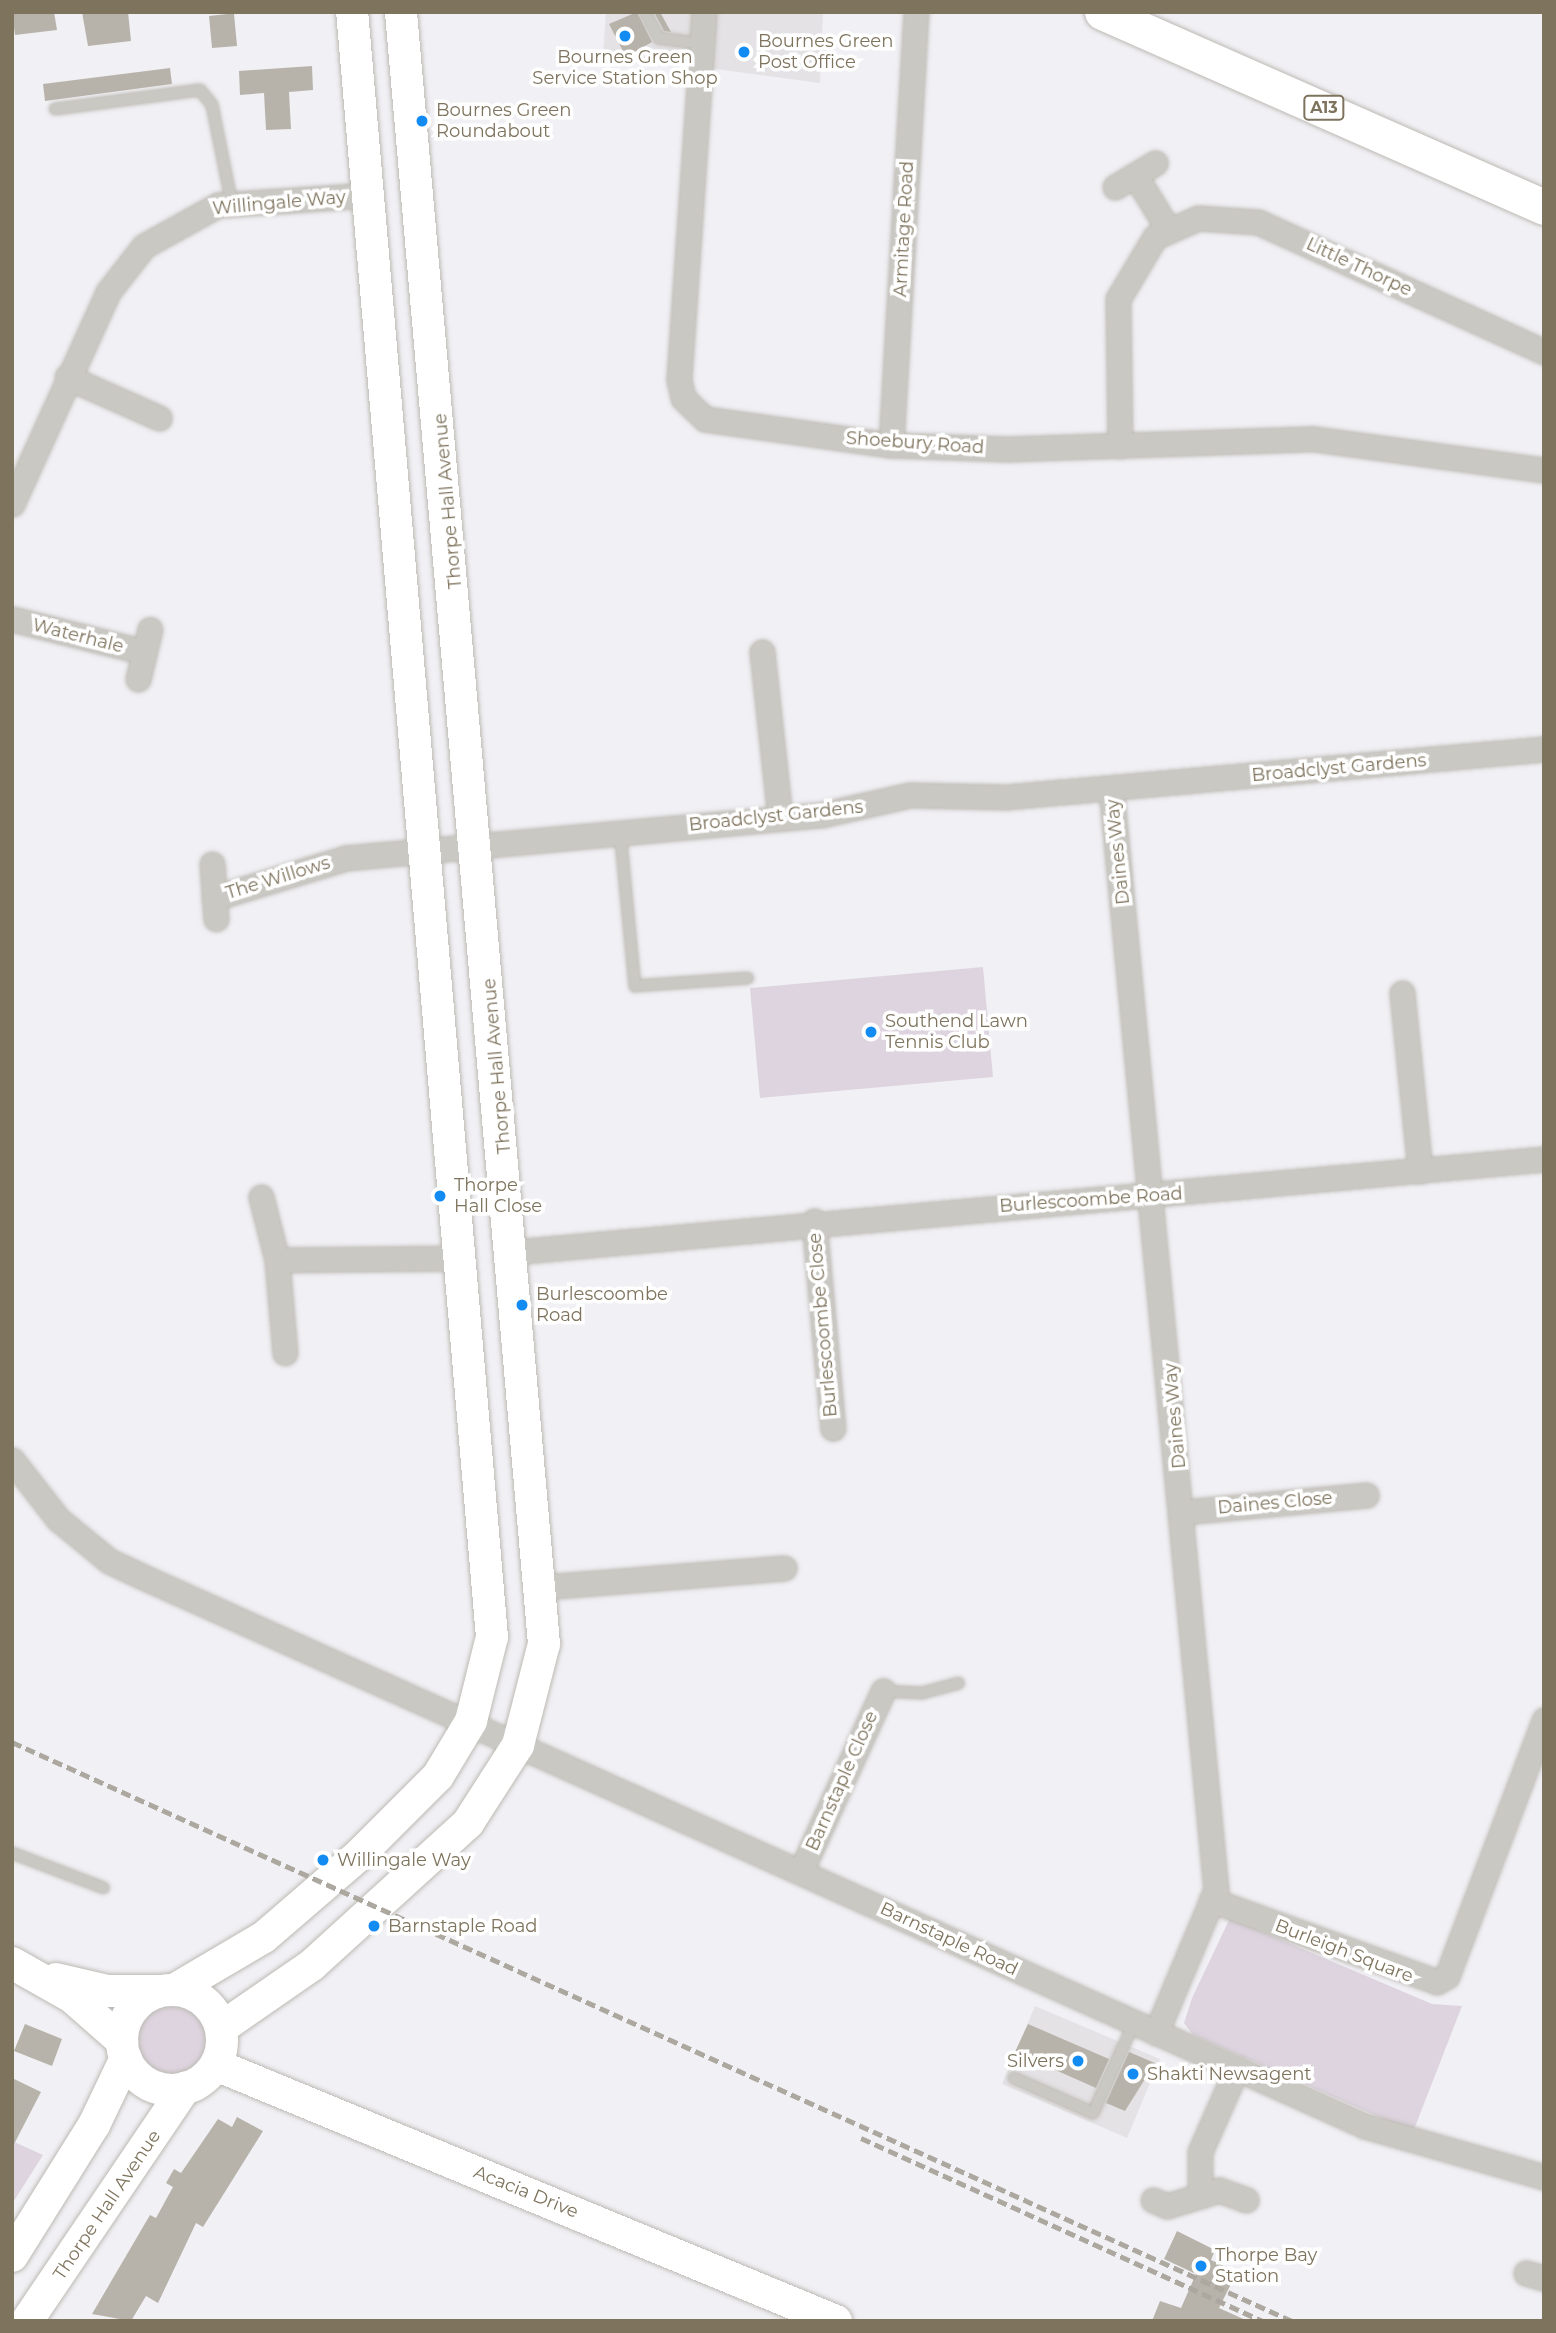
<!DOCTYPE html>
<html>
<head>
<meta charset="utf-8">
<style>
	body { margin:0 }
	#map { position:relative; width:1556px; height:2333px; overflow:hidden; background:#f1f0f5; font-family:Montserrat,sans-serif }
	div>[style] { position:absolute }
	[style*='--x'] { left:calc(var(--x)*1px); top:calc(var(--y)*1px); width:calc(var(--w)*1px); rotate:calc(var(--a)*1deg) }
	.built>* { inset:0; background:#e4e2e5 }
	.green>* { inset:0; background:#ddd4df }
	.round { border-radius:50% }
	.building>* { inset:0; background:#b8b3aa }
	.roads { filter:drop-shadow(0 0 2px #bdbab3) drop-shadow(0 0 2px #bdbab3) }
	.lane>* { height:10px; margin:-5px; padding:0 5px; transform-origin:5px; border-radius:5px; background:#cac8c3 }
	.street>* { height:23px; margin:-11.5px; padding:0 11.5px; transform-origin:11.5px; border-radius:11.5px; background:#cac8c3 }
	.secondary>* { height:32px; margin:-16px; padding:0 16px; transform-origin:16px; border-radius:16px; background:#fff }
	.secondary>.ring { margin:-16px; padding:0; box-sizing:content-box; background:none; border:32px solid #fff; border-radius:50% }
	.primary>* { height:35px; margin:-17.5px; padding:0 17.5px; transform-origin:17.5px; border-radius:17.5px; background:#fff }
	.rail>* { height:5px; margin-top:-2.5px; transform-origin:0; background:repeating-linear-gradient(90deg,#aca89f 0 10px,transparent 0 15px) }
	.dots>* { width:19px; height:19px; translate:-50% -50%; box-sizing:border-box; border:4px solid #fff; border-radius:50% }
	span { translate:-50% -50%; white-space:nowrap; text-align:center; line-height:1.15; -webkit-text-stroke:7px #fff; paint-order:stroke }
	.shield-label span { padding:2px 5px; background:#fff; border:2px solid; border-radius:5px; -webkit-text-stroke-width:0 }
	.shield-label { font-size:16px; color:#7e735d; font-weight:700 }
	.poi-label { font-size:18px; color:#7e735d }
	.left { translate:0 -50%; text-align:left }
	.right { translate:-100% -50%; text-align:right }
	.street-label { font-size:18px; color:#7e735d }
	.frame { position:absolute; inset:0; border:14px solid #7e735d; pointer-events:none }
</style>
</head>
<body>
<div id="map">
	<div class="built">
		<i style="clip-path:polygon(606px 12px,823px 12px,820px 83px,603px 54px)"></i>
		<i style="clip-path:polygon(1035px 2006px,1160px 2059px,1127px 2138px,1002px 2084px)"></i>
	</div>
	<div class="green">
		<i style="clip-path:polygon(983px 967px,993px 1077px,760px 1098px,750px 988px)"></i>
		<i style="clip-path:polygon(1230px 1918px,1432px 2004px,1462px 2006px,1413px 2132px,1193px 2035px,1184px 2023px,1192px 1998px)"></i>
		<i class="round" style="left:135px;top:2002px;width:72px;height:72px"></i>
		<i style="clip-path:polygon(12px 2141px,43px 2155px,12px 2204px)"></i>
	</div>
	<div class="building">
		<i style="clip-path:polygon(12px 12px,54px 12px,57px 30px,15px 35px)"></i>
		<i style="clip-path:polygon(82px 12px,128px 12px,131px 41px,88px 46px)"></i>
		<i style="clip-path:polygon(637px 12px,652px 42px,626px 57px,609px 24px)"></i>
		<i style="clip-path:polygon(654px 12px,660px 12px,671px 32px,664px 31px)"></i>
		<i style="clip-path:polygon(227px 14px,234px 14px,237px 46px,212px 48px,209px 16px)"></i>
		<i style="clip-path:polygon(312px 66px,313px 90px,289px 92px,291px 129px,266px 130px,264px 93px,240px 95px,239px 71px)"></i>
		<i style="clip-path:polygon(170px 68px,172px 84px,45px 101px,43px 84px)"></i>
		<i style="clip-path:polygon(25px 2024px,62px 2039px,52px 2066px,14px 2051px)"></i>
		<i style="clip-path:polygon(1028px 2024px,1109px 2059px,1096px 2088px,1015px 2052px)"></i>
		<i style="clip-path:polygon(1129px 2052px,1155px 2063px,1125px 2111px,1106px 2103px)"></i>
		<i style="clip-path:polygon(12px 2078px,41px 2092px,12px 2148px)"></i>
		<i style="clip-path:polygon(237px 2117px,263px 2131px,203px 2227px,196px 2223px,158px 2303px,146px 2296px,131px 2321px,92px 2314px,150px 2215px,156px 2218px,173px 2187px,166px 2183px,174px 2169px,181px 2173px,218px 2119px,232px 2127px)"></i>
		<i style="clip-path:polygon(1177px 2231px,1215px 2250px,1211px 2260px,1237px 2272px,1219px 2308px,1248px 2321px,1152px 2321px,1160px 2301px,1181px 2308px,1196px 2274px,1164px 2259px)"></i>
	</div>
	<div class="roads">
		<div class="lane">
			<i style="--x:645;--y:12;--w:30;--a:62"></i>
			<i style="--x:659;--y:38;--w:43;--a:7.9"></i>
			<i style="--x:55;--y:109;--w:146;--a:-7.5"></i>
			<i style="--x:200;--y:90;--w:19;--a:51"></i>
			<i style="--x:212;--y:105;--w:101;--a:78.6"></i>
			<i style="--x:620;--y:831;--w:156;--a:84.5"></i>
			<i style="--x:635;--y:986;--w:113;--a:-4"></i>
			<i style="--x:883;--y:1691;--w:39;--a:3"></i>
			<i style="--x:922;--y:1693;--w:38;--a:-15"></i>
			<i style="--x:12;--y:1853;--w:98;--a:20.8"></i>
			<i style="--x:1014;--y:2078;--w:86;--a:23.9"></i>
			<i style="--x:1093;--y:2113;--w:99;--a:-65.5"></i>
		</div>
		<div class="street">
			<i style="--x:704;--y:12;--w:369;--a:93.9"></i>
			<i style="--x:679;--y:380;--w:18;--a:77"></i>
			<i style="--x:683;--y:398;--w:30;--a:44"></i>
			<i style="--x:705;--y:419;--w:188;--a:8"></i>
			<i style="--x:891;--y:445;--w:116;--a:2"></i>
			<i style="--x:1007;--y:449;--w:307;--a:-1.9"></i>
			<i style="--x:1314;--y:439;--w:232;--a:7.7"></i>
			<i style="--x:1135;--y:175;--w:63;--a:58.6"></i>
			<i style="--x:1115;--y:187;--w:47;--a:-31"></i>
			<i style="--x:67;--y:377;--w:101;--a:24"></i>
			<i style="--x:891;--y:445;--w:434;--a:-86.7"></i>
			<i style="--x:1120;--y:446;--w:147;--a:-90.8"></i>
			<i style="--x:1118;--y:299;--w:72;--a:-59.2"></i>
			<i style="--x:1155;--y:237;--w:47;--a:-23.8"></i>
			<i style="--x:1198;--y:218;--w:60;--a:3.8"></i>
			<i style="--x:1258;--y:222;--w:314;--a:24.4"></i>
			<i style="--x:12;--y:504;--w:233;--a:-65.6"></i>
			<i style="--x:108;--y:292;--w:58;--a:-52"></i>
			<i style="--x:144;--y:246;--w:85;--a:-29"></i>
			<i style="--x:218;--y:205;--w:149;--a:-3.8"></i>
			<i style="--x:12;--y:619;--w:136;--a:14"></i>
			<i style="--x:762;--y:652;--w:167;--a:83.8"></i>
			<i style="--x:138;--y:679;--w:51;--a:-76.5"></i>
			<i style="--x:1111;--y:788;--w:1107;--a:84.56"></i>
			<i style="--x:1216;--y:1890;--w:155;--a:112.8"></i>
			<i style="--x:212;--y:864;--w:55;--a:85.8"></i>
			<i style="--x:214;--y:898;--w:138;--a:-16.9"></i>
			<i style="--x:346;--y:858;--w:477;--a:-5.2"></i>
			<i style="--x:821;--y:815;--w:91;--a:-12.7"></i>
			<i style="--x:910;--y:795;--w:96;--a:1.2"></i>
			<i style="--x:1006;--y:797;--w:540;--a:-5.1"></i>
			<i style="--x:1402;--y:993;--w:179;--a:84.2"></i>
			<i style="--x:261;--y:1197;--w:65;--a:75.7"></i>
			<i style="--x:277;--y:1260;--w:184;--a:-0.6"></i>
			<i style="--x:814;--y:1221;--w:208;--a:84.8"></i>
			<i style="--x:513;--y:1252;--w:1035;--a:-5.15"></i>
			<i style="--x:277;--y:1260;--w:93;--a:85.1"></i>
			<i style="--x:12;--y:1460;--w:75;--a:52.1"></i>
			<i style="--x:58;--y:1519;--w:66;--a:39.5"></i>
			<i style="--x:109;--y:1561;--w:35;--a:25"></i>
			<i style="--x:141;--y:1576;--w:1342;--a:24.2"></i>
			<i style="--x:1365;--y:2126;--w:186;--a:15.9"></i>
			<i style="--x:1184;--y:1512;--w:183;--a:-5.3"></i>
			<i style="--x:543;--y:1587;--w:242;--a:-4.5"></i>
			<i style="--x:801;--y:1871;--w:198;--a:-65.5"></i>
			<i style="--x:1211;--y:1900;--w:240;--a:19.9"></i>
			<i style="--x:1437;--y:1982;--w:12;--a:-31"></i>
			<i style="--x:1447;--y:1976;--w:274;--a:-69.2"></i>
			<i style="--x:1237;--y:2068;--w:92;--a:113.8"></i>
			<i style="--x:1200;--y:2152;--w:44;--a:90"></i>
			<i style="--x:1200;--y:2196;--w:20;--a:-18"></i>
			<i style="--x:1219;--y:2190;--w:29;--a:20"></i>
			<i style="--x:1153;--y:2200;--w:15;--a:23"></i>
			<i style="--x:1167;--y:2206;--w:34;--a:-17"></i>
			<i style="--x:1526;--y:2273;--w:19;--a:16"></i>
		</div>
		<div class="secondary">
			<i style="--x:12;--y:1963;--w:69;--a:29.5"></i>
			<i style="--x:72;--y:1997;--w:67;--a:41.3"></i>
			<i style="--x:56;--y:1979;--w:52;--a:13.2"></i>
			<i style="--x:107;--y:1991;--w:52;--a:0"></i>
			<i style="--x:174;--y:1990;--w:104;--a:-30.5"></i>
			<i style="--x:264;--y:1937;--w:127;--a:-40.8"></i>
			<i style="--x:360;--y:1854;--w:110;--a:-45"></i>
			<i style="--x:438;--y:1776;--w:64;--a:-59"></i>
			<i style="--x:471;--y:1721;--w:87;--a:-76"></i>
			<i style="--x:492;--y:1637;--w:1631;--a:-94.92"></i>
			<i class="ring" style="left:122px;top:1990px;width:68px;height:68px"></i>
			<i style="--x:221;--y:2028;--w:111;--a:-34.7"></i>
			<i style="--x:312;--y:1965;--w:211;--a:-42.3"></i>
			<i style="--x:468;--y:1823;--w:93;--a:-57.3"></i>
			<i style="--x:518;--y:1745;--w:104;--a:-75.6"></i>
			<i style="--x:544;--y:1644;--w:1638;--a:-95.01"></i>
			<i style="--x:216;--y:2065;--w:671;--a:22.44"></i>
			<i style="--x:12;--y:2256;--w:155;--a:-58"></i>
			<i style="--x:94;--y:2125;--w:74;--a:-64.5"></i>
			<i style="--x:27;--y:2321;--w:282;--a:-55.9"></i>
		</div>
		<div class="primary">
			<i style="--x:1102;--y:12;--w:483;--a:23.8"></i>
		</div>
	</div>
	<div class="rail">
		<i style="--x:12;--y:1742;--w:1405;--a:24.34"></i>
		<i style="--x:861;--y:2138;--w:441;--a:24.5"></i>
	</div>
	<div class="dots">
		<i style="left:625px;top:36px;background:#128bf2"></i>
		<i style="left:744px;top:52px;background:#128bf2"></i>
		<i style="left:422px;top:121px;background:#128bf2"></i>
		<i style="left:871px;top:1032px;background:#128bf2"></i>
		<i style="left:440px;top:1196px;background:#128bf2"></i>
		<i style="left:522px;top:1305px;background:#128bf2"></i>
		<i style="left:323px;top:1860px;background:#128bf2"></i>
		<i style="left:374px;top:1926px;background:#128bf2"></i>
		<i style="left:1078px;top:2061px;background:#128bf2"></i>
		<i style="left:1133px;top:2074px;background:#128bf2"></i>
		<i style="left:1201px;top:2266px;background:#128bf2"></i>
	</div>
	<div class="shield-label">
		<span style="left:1324px;top:108px">A13</span>
	</div>
	<div class="poi-label">
		<span class="left" style="left:758px;top:52px">Bournes Green<br>Post Office</span>
		<span style="left:625px;top:68px">Bournes Green<br>Service Station Shop</span>
		<span class="left" style="left:436px;top:121px">Bournes Green<br>Roundabout</span>
		<span class="left" style="left:885px;top:1032px">Southend Lawn<br>Tennis Club</span>
		<span class="left" style="left:454px;top:1196px">Thorpe<br>Hall Close</span>
		<span class="left" style="left:536px;top:1305px">Burlescoombe<br>Road</span>
		<span class="left" style="left:337px;top:1860px">Willingale Way</span>
		<span class="left" style="left:388px;top:1926px">Barnstaple Road</span>
		<span class="right" style="left:1064px;top:2061px">Silvers</span>
		<span class="left" style="left:1147px;top:2074px">Shakti Newsagent</span>
		<span class="left" style="left:1215px;top:2266px">Thorpe Bay<br>Station</span>
	</div>
	<div class="street-label">
		<span style="left:279px;top:203px;rotate:-5deg">Willingale Way</span>
		<span style="left:904px;top:229px;rotate:-87deg">Armitage Road</span>
		<span style="left:1359px;top:267px;rotate:25deg">Little Thorpe</span>
		<span style="left:915px;top:443px;rotate:4deg">Shoebury Road</span>
		<span style="left:448px;top:501px;rotate:-95deg">Thorpe Hall Avenue</span>
		<span style="left:78px;top:636px;rotate:14deg">Waterhale</span>
		<span style="left:1339px;top:768px;rotate:-5deg">Broadclyst Gardens</span>
		<span style="left:776px;top:816px;rotate:-6deg">Broadclyst Gardens</span>
		<span style="left:1118px;top:852px;rotate:-96deg">Daines Way</span>
		<span style="left:278px;top:878px;rotate:-17deg">The Willows</span>
		<span style="left:497px;top:1066px;rotate:-95deg">Thorpe Hall Avenue</span>
		<span style="left:1091px;top:1200px;rotate:-4deg">Burlescoombe Road</span>
		<span style="left:823px;top:1325px;rotate:-95deg">Burlescoombe Close</span>
		<span style="left:1175px;top:1416px;rotate:-95deg">Daines Way</span>
		<span style="left:1275px;top:1503px;rotate:-5deg">Daines Close</span>
		<span style="left:842px;top:1781px;rotate:-66deg">Barnstaple Close</span>
		<span style="left:949px;top:1939px;rotate:25deg">Barnstaple Road</span>
		<span style="left:1344px;top:1951px;rotate:21deg">Burleigh Square</span>
		<span style="left:526px;top:2192px;rotate:22deg">Acacia Drive</span>
		<span style="left:107px;top:2205px;rotate:-56deg">Thorpe Hall Avenue</span>
	</div>
	<div class="frame"></div>
</div>
</body>
</html>
